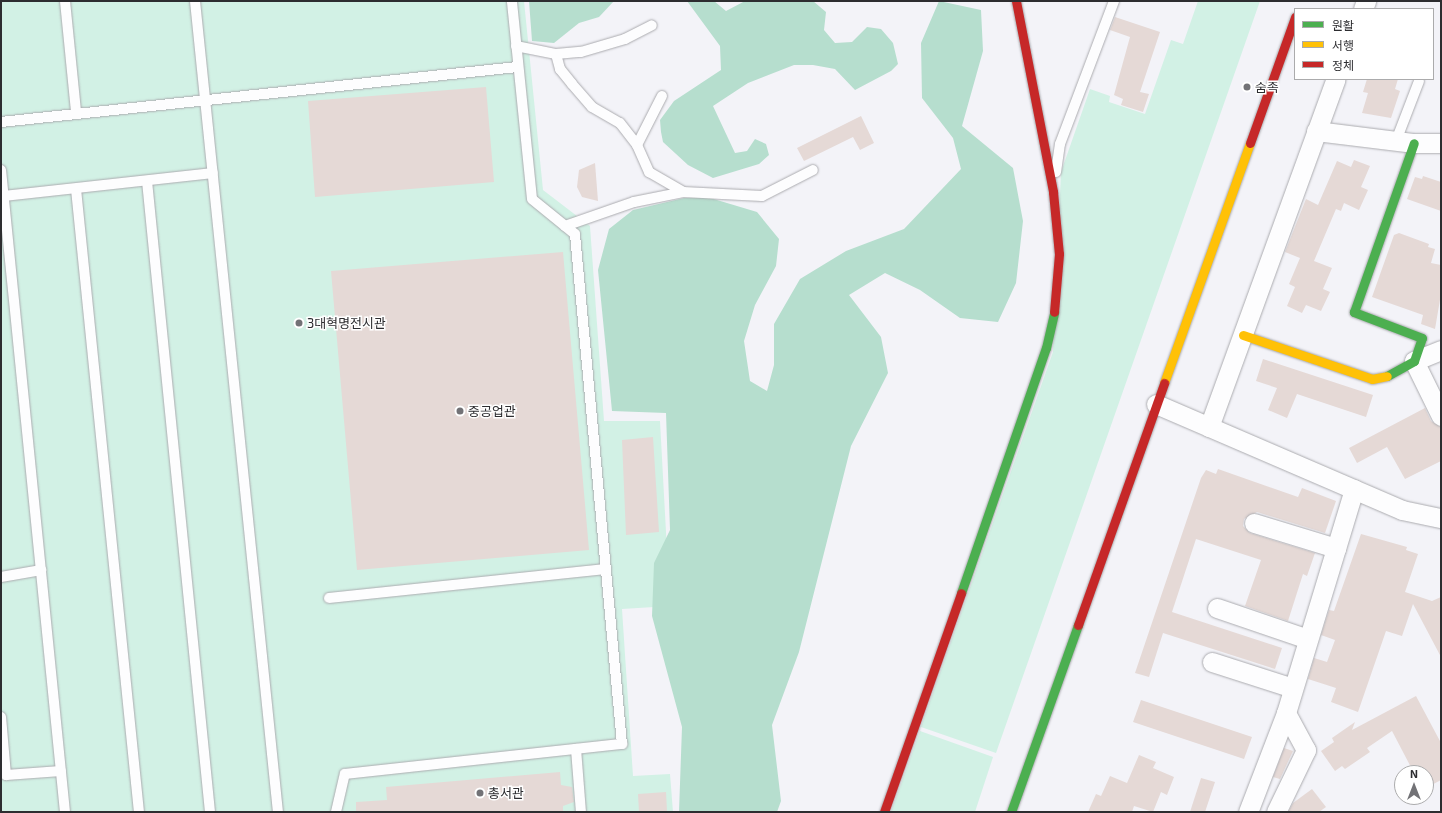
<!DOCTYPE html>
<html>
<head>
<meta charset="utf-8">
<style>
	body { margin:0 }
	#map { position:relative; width:1442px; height:813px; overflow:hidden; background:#f3f3f8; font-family:"Exo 2","Noto Sans KR",sans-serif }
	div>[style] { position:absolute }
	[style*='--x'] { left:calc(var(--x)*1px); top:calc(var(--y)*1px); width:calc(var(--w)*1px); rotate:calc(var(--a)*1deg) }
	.green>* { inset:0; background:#d2f1e5 }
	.forest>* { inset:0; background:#b6dece }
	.building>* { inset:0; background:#e5d9d6 }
	.roads { filter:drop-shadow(0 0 1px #ababaf) drop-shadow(0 0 1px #ababaf) }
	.lane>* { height:10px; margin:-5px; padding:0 5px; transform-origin:5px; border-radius:5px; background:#fdfdfe }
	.street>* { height:19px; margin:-9.5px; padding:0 9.5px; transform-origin:9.5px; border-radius:9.5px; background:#fdfdfe }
	.fast>* { height:9px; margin:-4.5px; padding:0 4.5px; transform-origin:4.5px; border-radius:4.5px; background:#4caf50 }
	.slow>* { height:9px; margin:-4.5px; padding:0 4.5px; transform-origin:4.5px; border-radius:4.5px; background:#ffc107 }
	.jam>* { height:9px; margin:-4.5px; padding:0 4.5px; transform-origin:4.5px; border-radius:4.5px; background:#c62828 }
	.dots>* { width:11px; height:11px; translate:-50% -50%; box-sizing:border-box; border:2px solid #fff; border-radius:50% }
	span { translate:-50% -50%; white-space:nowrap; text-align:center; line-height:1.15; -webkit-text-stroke:3px #fff; paint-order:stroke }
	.poi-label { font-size:13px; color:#2d2d30 }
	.left { translate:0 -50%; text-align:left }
	.frame { position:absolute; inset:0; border:2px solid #2d2d30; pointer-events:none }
	.legend { position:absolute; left:1294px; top:8px; width:140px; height:72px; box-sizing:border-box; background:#fff; border:1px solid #ababac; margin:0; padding:5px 7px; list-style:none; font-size:12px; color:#2d2d30 }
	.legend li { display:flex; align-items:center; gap:8px; height:20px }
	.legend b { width:20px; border:1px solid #ababac }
	.north { position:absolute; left:1394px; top:765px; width:40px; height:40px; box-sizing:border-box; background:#fff; border:1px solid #ababac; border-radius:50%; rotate:0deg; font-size:11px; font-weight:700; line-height:16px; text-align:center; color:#2d2d30 }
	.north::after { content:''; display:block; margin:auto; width:14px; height:18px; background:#727276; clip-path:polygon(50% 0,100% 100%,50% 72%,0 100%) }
</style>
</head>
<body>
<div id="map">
	<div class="green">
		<i style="clip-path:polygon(1px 1px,524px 1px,543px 190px,590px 226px,604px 421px,660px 421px,670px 606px,622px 609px,633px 776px,670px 774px,673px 812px,1px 812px)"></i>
		<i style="clip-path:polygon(1198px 1px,1260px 1px,996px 753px,921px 727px,1053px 352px,1061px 172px,1090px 89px,1110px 96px,1109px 102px,1145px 114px,1171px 40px,1183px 44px)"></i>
		<i style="clip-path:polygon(920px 731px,993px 757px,975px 812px,891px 812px)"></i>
	</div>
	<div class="forest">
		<i style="clip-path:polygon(529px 1px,614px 1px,599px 17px,579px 23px,554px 43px,532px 41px)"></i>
		<i style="clip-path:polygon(687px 1px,714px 1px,726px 11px,745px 1px,813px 1px,826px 12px,824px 30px,835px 43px,852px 42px,867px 27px,881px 29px,893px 43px,898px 64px,891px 71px,855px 90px,835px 69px,813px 65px,794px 65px,748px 83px,713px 106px,735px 153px,747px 151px,755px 139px,766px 144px,769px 155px,759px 164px,713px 178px,688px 165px,663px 142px,661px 132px,660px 120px,674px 101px,721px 70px,720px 46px)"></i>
		<i style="clip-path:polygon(939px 1px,981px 10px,983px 51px,962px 126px,1013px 168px,1023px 221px,1016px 283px,998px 322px,960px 318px,920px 290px,885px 273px,849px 295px,881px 337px,888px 373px,851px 446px,799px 652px,772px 725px,781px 801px,777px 812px,679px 812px,682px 727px,652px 616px,654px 563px,670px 530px,666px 413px,612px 411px,598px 270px,609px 229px,633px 210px,684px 198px,707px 197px,757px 212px,779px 239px,776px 266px,755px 305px,744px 341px,750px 381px,767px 391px,774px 365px,774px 324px,800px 279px,846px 251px,904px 229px,961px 169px,953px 138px,922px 98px,921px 43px)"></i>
	</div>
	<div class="building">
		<i style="clip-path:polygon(1115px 17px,1160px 32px,1140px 92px,1149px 94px,1143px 112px,1121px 105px,1123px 99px,1114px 95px,1130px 37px,1110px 30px)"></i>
		<i style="clip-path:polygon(1367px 79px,1398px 79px,1395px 89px,1400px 91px,1391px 118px,1362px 113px,1368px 93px,1363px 92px)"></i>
		<i style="clip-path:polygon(486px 87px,494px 182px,315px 197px,308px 101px)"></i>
		<i style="clip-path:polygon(861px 116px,874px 143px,860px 150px,853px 137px,804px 161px,797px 148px)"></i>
		<i style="clip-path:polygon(1354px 160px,1370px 166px,1361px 187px,1368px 190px,1359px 210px,1344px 203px,1341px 211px,1336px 209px,1314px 261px,1332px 268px,1323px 289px,1330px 292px,1321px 311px,1306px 305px,1302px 313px,1287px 306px,1295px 287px,1289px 284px,1300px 258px,1285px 252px,1306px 199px,1318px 205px,1337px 161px,1351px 167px)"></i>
		<i style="clip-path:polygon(595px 163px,598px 201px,582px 197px,577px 187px,579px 170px)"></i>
		<i style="clip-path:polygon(1423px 176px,1441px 182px,1441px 211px,1407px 199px,1415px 177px,1422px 179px)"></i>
		<i style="clip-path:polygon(1399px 233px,1429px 244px,1428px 247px,1435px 249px,1431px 263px,1441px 265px,1441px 294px,1435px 329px,1421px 324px,1423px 315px,1372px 297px,1394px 235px)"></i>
		<i style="clip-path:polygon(563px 252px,589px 550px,357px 570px,331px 271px)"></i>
		<i style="clip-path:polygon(1263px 359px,1373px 395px,1366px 417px,1297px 394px,1287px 418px,1268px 410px,1277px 388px,1256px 381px)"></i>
		<i style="clip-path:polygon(1425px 408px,1431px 421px,1441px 427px,1441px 461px,1405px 479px,1387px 447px,1357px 463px,1349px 448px)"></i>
		<i style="clip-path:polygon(653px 437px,659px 532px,626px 535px,622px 440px)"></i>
		<i style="clip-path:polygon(1218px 469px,1298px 497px,1302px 488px,1336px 501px,1325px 533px,1257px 512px,1244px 519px,1243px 526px,1250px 533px,1315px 553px,1307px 576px,1303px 574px,1288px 621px,1245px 606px,1261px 560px,1196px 539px,1172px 612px,1282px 648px,1275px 669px,1163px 633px,1149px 677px,1135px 673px,1201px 478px,1206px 470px,1216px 474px)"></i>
		<i style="clip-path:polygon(1361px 534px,1407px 547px,1406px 550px,1418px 554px,1405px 592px,1432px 601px,1441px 597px,1441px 657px,1413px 604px,1402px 636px,1386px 631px,1358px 712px,1331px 702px,1336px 688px,1308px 679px,1314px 658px,1327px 662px,1335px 640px,1321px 635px,1329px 610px,1334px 611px)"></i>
		<i style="clip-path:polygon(1416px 696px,1441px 743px,1441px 780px,1426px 788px,1426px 773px,1414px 773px,1392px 731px,1367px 748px,1370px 752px,1345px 769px,1342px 766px,1335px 771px,1321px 751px,1334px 742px,1332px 738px,1355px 722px,1352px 730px)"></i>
		<i style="clip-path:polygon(1141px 700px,1252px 737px,1244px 759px,1133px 722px)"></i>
		<i style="clip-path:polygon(1284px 748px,1293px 751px,1280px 779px,1273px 777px)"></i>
		<i style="clip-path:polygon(1139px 755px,1156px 762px,1153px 768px,1174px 777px,1167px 795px,1161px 792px,1153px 812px,1134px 806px,1132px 812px,1088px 812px,1096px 794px,1101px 796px,1110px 776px,1127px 783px)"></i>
		<i style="clip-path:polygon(560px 772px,561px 785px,572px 787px,574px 802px,563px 806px,563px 812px,356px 812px,356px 802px,387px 800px,386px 787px)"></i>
		<i style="clip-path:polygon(1201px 778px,1215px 782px,1205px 812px,1190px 812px)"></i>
		<i style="clip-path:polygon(1312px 789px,1326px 807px,1319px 812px,1288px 812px,1293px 803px)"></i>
		<i style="clip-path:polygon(666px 792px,667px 811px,639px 812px,638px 794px)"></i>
	</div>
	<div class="roads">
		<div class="lane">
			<i style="--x:65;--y:1;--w:112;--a:84.3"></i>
			<i style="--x:195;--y:1;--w:815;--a:84.16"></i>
			<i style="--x:516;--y:46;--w:41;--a:11.3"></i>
			<i style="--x:556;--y:54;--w:25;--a:-5"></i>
			<i style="--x:581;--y:52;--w:46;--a:-16.5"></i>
			<i style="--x:625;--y:39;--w:30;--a:-27"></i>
			<i style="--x:556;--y:54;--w:16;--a:75"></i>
			<i style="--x:560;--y:69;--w:19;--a:51"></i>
			<i style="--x:572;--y:84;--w:30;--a:49"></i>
			<i style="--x:592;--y:107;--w:32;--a:30"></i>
			<i style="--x:620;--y:123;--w:28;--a:52"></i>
			<i style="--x:637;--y:145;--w:30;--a:66"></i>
			<i style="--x:649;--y:172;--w:39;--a:30"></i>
			<i style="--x:1;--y:122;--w:519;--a:-6.08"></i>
			<i style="--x:1396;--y:141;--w:64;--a:-69"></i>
			<i style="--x:637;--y:145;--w:55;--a:-63"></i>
			<i style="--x:1;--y:170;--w:645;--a:84.31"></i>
			<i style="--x:1056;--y:172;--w:28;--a:-82"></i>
			<i style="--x:1060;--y:144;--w:153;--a:-69.3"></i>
			<i style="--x:147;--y:181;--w:634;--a:84.3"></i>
			<i style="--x:76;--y:189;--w:626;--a:84.23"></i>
			<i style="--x:4;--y:196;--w:210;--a:-6.3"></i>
			<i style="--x:565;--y:226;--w:73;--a:-19.2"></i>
			<i style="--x:634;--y:202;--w:50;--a:-11.5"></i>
			<i style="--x:683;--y:192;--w:79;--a:2.9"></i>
			<i style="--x:762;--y:196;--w:57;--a:-27"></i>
			<i style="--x:1;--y:577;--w:41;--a:-9.9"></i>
			<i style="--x:329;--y:598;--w:278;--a:-6"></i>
			<i style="--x:1;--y:717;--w:58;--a:85.1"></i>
			<i style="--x:576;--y:749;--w:63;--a:85.5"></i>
			<i style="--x:1;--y:769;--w:8;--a:50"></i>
			<i style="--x:6;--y:775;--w:55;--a:-4.2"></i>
			<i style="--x:336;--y:812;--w:39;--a:-77"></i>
			<i style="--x:345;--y:774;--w:279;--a:-6.2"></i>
			<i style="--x:622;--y:744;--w:512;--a:-95.27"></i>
			<i style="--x:575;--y:234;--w:55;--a:-140.9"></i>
			<i style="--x:532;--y:199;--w:199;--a:-95.8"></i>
		</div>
		<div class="street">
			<i style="--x:1363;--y:9;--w:9;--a:-69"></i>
			<i style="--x:1316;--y:131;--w:99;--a:7"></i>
			<i style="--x:1414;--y:143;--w:27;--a:0"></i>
			<i style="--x:1441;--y:350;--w:29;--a:158"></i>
			<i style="--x:1414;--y:361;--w:61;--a:63.9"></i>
			<i style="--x:1156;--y:404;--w:268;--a:23.3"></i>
			<i style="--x:1402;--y:510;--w:40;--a:12"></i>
			<i style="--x:1209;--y:427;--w:370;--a:-70"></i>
			<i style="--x:1254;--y:523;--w:86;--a:17"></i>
			<i style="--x:1217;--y:608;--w:96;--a:18.8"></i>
			<i style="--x:1212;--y:662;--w:85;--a:17.8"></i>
			<i style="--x:1248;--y:812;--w:106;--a:-69"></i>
			<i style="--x:1276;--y:812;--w:69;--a:-64.2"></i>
			<i style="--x:1306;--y:750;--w:42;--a:-118.4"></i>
			<i style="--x:1286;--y:713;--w:234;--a:-73.1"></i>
		</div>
		<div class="fast">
			<i style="--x:1387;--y:376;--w:31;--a:-29"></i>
			<i style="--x:1414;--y:361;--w:24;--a:-71"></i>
			<i style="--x:1422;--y:338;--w:73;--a:-159.1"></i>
			<i style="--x:1354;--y:312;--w:179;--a:-70.5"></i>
			<i style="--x:961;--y:593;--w:259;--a:-70.9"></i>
			<i style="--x:1046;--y:348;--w:37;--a:-77"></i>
			<i style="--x:1011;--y:812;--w:199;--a:-70.3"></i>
		</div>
		<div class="slow">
			<i style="--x:1243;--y:335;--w:136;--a:18.8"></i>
			<i style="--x:1372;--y:379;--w:15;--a:-11"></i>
			<i style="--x:1164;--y:383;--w:255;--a:-70.3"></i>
		</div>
		<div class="jam">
			<i style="--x:1016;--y:1;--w:195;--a:79"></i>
			<i style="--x:1053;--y:192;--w:62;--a:84.5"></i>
			<i style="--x:1059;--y:254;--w:58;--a:94.9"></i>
			<i style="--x:1250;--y:143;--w:134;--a:-70.3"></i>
			<i style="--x:1078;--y:625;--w:257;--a:-70.4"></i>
			<i style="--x:884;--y:812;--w:232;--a:-70.6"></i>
		</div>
	</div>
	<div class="dots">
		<i style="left:1247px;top:87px;background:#727276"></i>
		<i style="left:299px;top:323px;background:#727276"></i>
		<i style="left:460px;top:411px;background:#727276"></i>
		<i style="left:480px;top:793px;background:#727276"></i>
	</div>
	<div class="poi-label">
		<span class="left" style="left:1255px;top:87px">숨족</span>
		<span class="left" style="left:307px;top:323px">3대혁명전시관</span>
		<span class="left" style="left:468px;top:411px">중공업관</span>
		<span class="left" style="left:488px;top:793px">총서관</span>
	</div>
	<div class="frame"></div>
	<ul class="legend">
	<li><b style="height:5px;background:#4caf50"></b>원활</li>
	<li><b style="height:5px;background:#ffc107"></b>서행</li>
	<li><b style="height:5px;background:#c62828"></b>정체</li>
	</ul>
	<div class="north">N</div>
</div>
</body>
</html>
